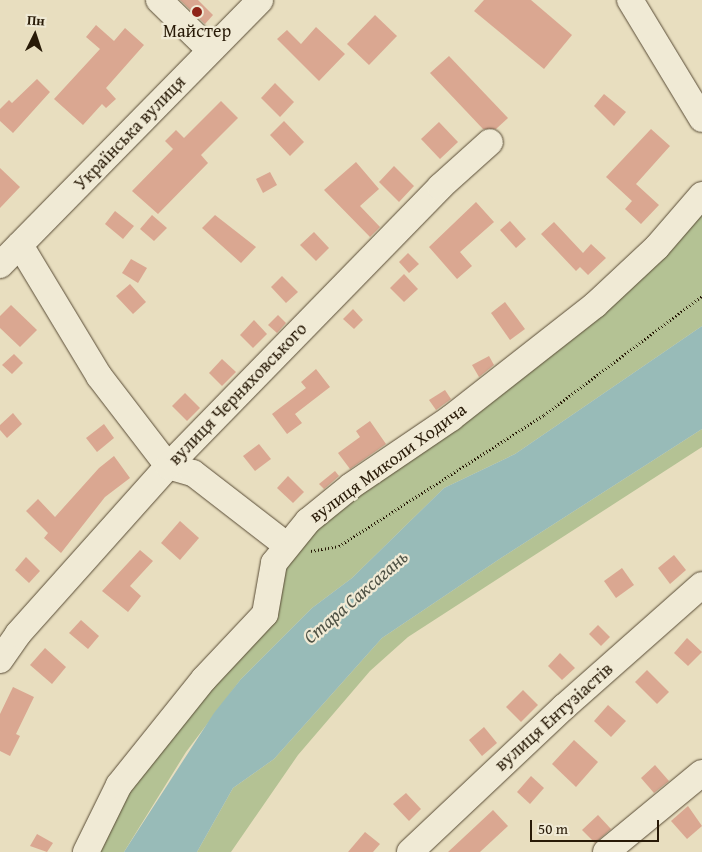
<!DOCTYPE html>
<html>
<head>
<meta charset="utf-8">
<style>
	body { margin:0 }
	#map { position:relative; width:702px; height:852px; overflow:hidden; background:#e8debf; font-family:"Gentium Book Plus",serif }
	div>[style] { position:absolute }
	[style*='--x'] { left:calc(var(--x)*1px); top:calc(var(--y)*1px); width:calc(var(--w)*1px); rotate:calc(var(--a)*1deg) }
	.green>* { inset:0; background:#b4c294 }
	.water>* { inset:0; background:#98bbb8 }
	.building>* { inset:0; background:#daa791 }
	.path>* { height:3px; margin-top:-1.5px; transform-origin:0; background:repeating-linear-gradient(90deg,#281a07 0 1px,transparent 0 3.5px) }
	.roads { filter:drop-shadow(0 0 1px #584b35) drop-shadow(0 0 1px #584b35) }
	.minor>* { height:26px; margin:-13px; padding:0 13px; transform-origin:13px; border-radius:13px; background:#f0ead5 }
	.dots>* { width:14px; height:14px; translate:-50% -50%; box-sizing:border-box; border:2px solid #f0ead5; border-radius:50% }
	span { translate:-50% -50%; white-space:nowrap; text-align:center; line-height:1.15; -webkit-text-stroke:4.5px #f0ead5; paint-order:stroke }
	.poi-label { font-size:18px; color:#281a07 }
	.street-label { font-size:18px; color:#281a07 }
	.water-label { font-size:19px; color:#4f5245; font-style:italic }
	.north { position:absolute; left:10px; top:10px; width:50px; height:50px; -webkit-text-stroke:4px #f0ead5; paint-order:stroke; rotate:4deg; font-size:14px; font-weight:700; line-height:20px; text-align:center; color:#281a07 }
	.north::after { content:''; display:block; margin:auto; width:18px; height:22px; background:#281a07; clip-path:polygon(50% 0,100% 100%,50% 72%,0 100%) }
	.scale { position:absolute; left:530px; top:820px; width:129px; height:22px; box-sizing:border-box; border:2px solid #281a07; border-top:0; padding-left:6px; font-size:15px; line-height:18px; white-space:nowrap; color:#281a07; -webkit-text-stroke:4px #f0ead5; paint-order:stroke }
</style>
</head>
<body>
<div id="map">
	<div class="green">
		<i style="clip-path:polygon(702px 195px,702px 326px,515px 454px,444px 488px,352px 578px,312px 608px,241px 679px,186px 752px,124px 852px,86px 852px,236px 646px,274px 563px,451px 418px)"></i>
		<i style="clip-path:polygon(702px 429px,702px 447px,408px 637px,370px 671px,298px 755px,231px 852px,197px 852px,233px 788px,274px 759px,382px 638px,501px 558px)"></i>
	</div>
	<div class="water">
		<i style="clip-path:polygon(702px 326px,702px 429px,501px 558px,382px 638px,274px 759px,233px 788px,197px 852px,124px 852px,214px 713px,241px 679px,312px 608px,352px 578px,444px 488px,515px 454px)"></i>
	</div>
	<div class="building">
		<i style="clip-path:polygon(180px 0,198px 0,213px 15px,205px 24px)"></i>
		<i style="clip-path:polygon(484px 0,531px 0,572px 35px,544px 69px,474px 11px)"></i>
		<i style="clip-path:polygon(375px 15px,397px 36px,369px 65px,347px 44px)"></i>
		<i style="clip-path:polygon(96px 25px,114px 41px,125px 28px,144px 45px,106px 88px,116px 99px,106px 108px,102px 104px,83px 125px,54px 99px,100px 49px,86px 37px)"></i>
		<i style="clip-path:polygon(316px 27px,345px 54px,319px 81px,277px 39px,287px 30px,301px 44px)"></i>
		<i style="clip-path:polygon(449px 56px,508px 118px,496px 129px,483px 129px,430px 73px)"></i>
		<i style="clip-path:polygon(37px 79px,50px 92px,13px 133px,0 121px,0 109px,9px 100px,12px 103px)"></i>
		<i style="clip-path:polygon(275px 83px,294px 102px,280px 117px,261px 98px)"></i>
		<i style="clip-path:polygon(604px 94px,626px 112px,614px 126px,594px 106px)"></i>
		<i style="clip-path:polygon(221px 101px,238px 118px,201px 155px,208px 163px,158px 214px,132px 191px,173px 149px,165px 141px,176px 130px,184px 138px)"></i>
		<i style="clip-path:polygon(284px 121px,304px 142px,290px 156px,270px 135px)"></i>
		<i style="clip-path:polygon(439px 122px,458px 142px,440px 159px,421px 139px)"></i>
		<i style="clip-path:polygon(651px 129px,670px 146px,636px 184px,659px 205px,641px 224px,625px 209px,632px 201px,606px 177px)"></i>
		<i style="clip-path:polygon(356px 162px,379px 189px,360px 206px,380px 227px,370px 237px,324px 190px)"></i>
		<i style="clip-path:polygon(394px 166px,414px 186px,399px 202px,379px 182px)"></i>
		<i style="clip-path:polygon(0 168px,20px 187px,0 208px)"></i>
		<i style="clip-path:polygon(270px 172px,277px 185px,263px 193px,256px 179px)"></i>
		<i style="clip-path:polygon(476px 202px,494px 222px,460px 252px,472px 266px,457px 279px,429px 247px)"></i>
		<i style="clip-path:polygon(115px 211px,134px 226px,123px 239px,105px 224px)"></i>
		<i style="clip-path:polygon(152px 215px,167px 228px,154px 241px,140px 229px)"></i>
		<i style="clip-path:polygon(215px 215px,256px 247px,241px 263px,202px 228px)"></i>
		<i style="clip-path:polygon(510px 221px,526px 239px,516px 248px,500px 230px)"></i>
		<i style="clip-path:polygon(554px 222px,583px 253px,591px 244px,606px 258px,588px 275px,580px 267px,576px 271px,541px 234px)"></i>
		<i style="clip-path:polygon(314px 232px,329px 248px,316px 261px,300px 245px)"></i>
		<i style="clip-path:polygon(408px 253px,419px 264px,409px 273px,399px 262px)"></i>
		<i style="clip-path:polygon(131px 259px,147px 268px,138px 283px,122px 273px)"></i>
		<i style="clip-path:polygon(404px 274px,418px 289px,404px 302px,390px 288px)"></i>
		<i style="clip-path:polygon(282px 276px,298px 292px,286px 303px,271px 287px)"></i>
		<i style="clip-path:polygon(130px 284px,146px 302px,133px 314px,116px 296px)"></i>
		<i style="clip-path:polygon(505px 302px,525px 329px,510px 340px,491px 313px)"></i>
		<i style="clip-path:polygon(11px 305px,37px 330px,20px 347px,0 328px,0 316px)"></i>
		<i style="clip-path:polygon(353px 309px,363px 320px,354px 329px,343px 319px)"></i>
		<i style="clip-path:polygon(278px 315px,286px 323px,277px 333px,268px 325px)"></i>
		<i style="clip-path:polygon(254px 320px,267px 334px,253px 348px,240px 335px)"></i>
		<i style="clip-path:polygon(14px 354px,23px 363px,12px 374px,2px 365px)"></i>
		<i style="clip-path:polygon(489px 356px,494px 365px,479px 377px,472px 365px)"></i>
		<i style="clip-path:polygon(222px 359px,236px 372px,222px 386px,209px 373px)"></i>
		<i style="clip-path:polygon(316px 369px,330px 387px,295px 414px,302px 423px,287px 434px,272px 414px,306px 388px,301px 382px)"></i>
		<i style="clip-path:polygon(445px 390px,451px 399px,436px 410px,429px 400px)"></i>
		<i style="clip-path:polygon(185px 393px,200px 408px,187px 421px,172px 406px)"></i>
		<i style="clip-path:polygon(13px 413px,22px 424px,7px 438px,0 430px,0 425px)"></i>
		<i style="clip-path:polygon(370px 421px,386px 444px,350px 469px,338px 453px,360px 437px,356px 431px)"></i>
		<i style="clip-path:polygon(104px 424px,114px 438px,97px 452px,86px 438px)"></i>
		<i style="clip-path:polygon(259px 444px,271px 459px,255px 471px,243px 456px)"></i>
		<i style="clip-path:polygon(114px 456px,130px 478px,105px 497px,61px 553px,44px 538px,48px 533px,26px 511px,38px 499px,55px 517px,99px 468px)"></i>
		<i style="clip-path:polygon(335px 471px,339px 476px,324px 489px,319px 484px)"></i>
		<i style="clip-path:polygon(288px 476px,304px 492px,293px 503px,277px 488px)"></i>
		<i style="clip-path:polygon(180px 521px,199px 538px,180px 560px,161px 543px)"></i>
		<i style="clip-path:polygon(140px 550px,153px 561px,130px 586px,141px 596px,128px 612px,102px 591px)"></i>
		<i style="clip-path:polygon(674px 555px,686px 570px,670px 584px,658px 568px)"></i>
		<i style="clip-path:polygon(26px 557px,40px 571px,29px 583px,15px 570px)"></i>
		<i style="clip-path:polygon(622px 568px,634px 585px,616px 598px,604px 581px)"></i>
		<i style="clip-path:polygon(81px 620px,99px 636px,88px 649px,69px 633px)"></i>
		<i style="clip-path:polygon(598px 625px,610px 637px,601px 646px,589px 634px)"></i>
		<i style="clip-path:polygon(687px 638px,702px 652px,688px 666px,674px 653px)"></i>
		<i style="clip-path:polygon(45px 648px,66px 667px,52px 684px,30px 665px)"></i>
		<i style="clip-path:polygon(560px 653px,575px 668px,562px 680px,548px 666px)"></i>
		<i style="clip-path:polygon(647px 670px,669px 692px,657px 704px,635px 682px)"></i>
		<i style="clip-path:polygon(13px 687px,34px 697px,16px 734px,20px 736px,10px 756px,0 751px,0 714px)"></i>
		<i style="clip-path:polygon(523px 690px,538px 705px,521px 722px,506px 707px)"></i>
		<i style="clip-path:polygon(608px 705px,626px 721px,611px 737px,594px 721px)"></i>
		<i style="clip-path:polygon(484px 727px,497px 743px,482px 756px,469px 740px)"></i>
		<i style="clip-path:polygon(574px 740px,598px 762px,576px 787px,552px 764px)"></i>
		<i style="clip-path:polygon(655px 765px,669px 781px,654px 793px,641px 778px)"></i>
		<i style="clip-path:polygon(531px 776px,544px 788px,530px 804px,517px 792px)"></i>
		<i style="clip-path:polygon(406px 793px,421px 809px,409px 821px,393px 804px)"></i>
		<i style="clip-path:polygon(688px 806px,702px 826px,687px 839px,671px 821px)"></i>
		<i style="clip-path:polygon(493px 810px,508px 826px,480px 852px,448px 852px)"></i>
		<i style="clip-path:polygon(598px 815px,611px 829px,595px 843px,582px 830px)"></i>
		<i style="clip-path:polygon(365px 832px,380px 844px,373px 852px,348px 852px)"></i>
		<i style="clip-path:polygon(37px 834px,53px 843px,47px 852px,30px 846px)"></i>
	</div>
	<div class="path">
		<i style="--x:311;--y:551;--w:28;--a:-10"></i>
		<i style="--x:339;--y:546;--w:243;--a:-32.6"></i>
		<i style="--x:544;--y:415;--w:198;--a:-37"></i>
	</div>
	<div class="roads">
		<div class="minor">
			<i style="--x:159;--y:0;--w:71;--a:44.4"></i>
			<i style="--x:630;--y:0;--w:139;--a:58.8"></i>
			<i style="--x:20;--y:245;--w:153;--a:58.9"></i>
			<i style="--x:99;--y:376;--w:113;--a:52.5"></i>
			<i style="--x:168;--y:466;--w:26;--a:16"></i>
			<i style="--x:193;--y:473;--w:118;--a:37.7"></i>
			<i style="--x:0;--y:265;--w:371;--a:-45.5"></i>
			<i style="--x:0;--y:660;--w:32;--a:-55"></i>
			<i style="--x:18;--y:634;--w:225;--a:-48.2"></i>
			<i style="--x:168;--y:466;--w:390;--a:-45.7"></i>
			<i style="--x:440;--y:187;--w:67;--a:-42"></i>
			<i style="--x:86;--y:852;--w:75;--a:-63.8"></i>
			<i style="--x:119;--y:785;--w:136;--a:-51.3"></i>
			<i style="--x:204;--y:679;--w:89;--a:-46.8"></i>
			<i style="--x:265;--y:614;--w:52;--a:-80"></i>
			<i style="--x:274;--y:563;--w:54;--a:-51"></i>
			<i style="--x:308;--y:521;--w:55;--a:-39.1"></i>
			<i style="--x:351;--y:486;--w:121;--a:-34.2"></i>
			<i style="--x:451;--y:418;--w:183;--a:-38.1"></i>
			<i style="--x:595;--y:305;--w:85;--a:-43.1"></i>
			<i style="--x:657;--y:247;--w:69;--a:-49.1"></i>
			<i style="--x:410;--y:852;--w:212;--a:-43.3"></i>
			<i style="--x:564;--y:707;--w:184;--a:-41.5"></i>
			<i style="--x:606;--y:852;--w:124;--a:-39.5"></i>
		</div>
	</div>
	<div class="dots">
		<i style="left:197px;top:12px;background:#8f2418"></i>
	</div>
	<div class="poi-label">
		<span style="left:197px;top:31px">Майстер</span>
	</div>
	<div class="street-label">
		<span style="left:130px;top:133px;rotate:-46deg">Українська вулиця</span>
		<span style="left:238px;top:394px;rotate:-46deg">вулиця Черняховського</span>
		<span style="left:388px;top:463px;rotate:-36deg">вулиця Миколи Ходича</span>
		<span style="left:554px;top:717px;rotate:-42deg">вулиця Ентузіастів</span>
	</div>
	<div class="water-label">
		<span style="left:356px;top:597px;rotate:-41deg">Стара Саксагань</span>
	</div>
	<div class="north">Пн</div>
	<div class="scale">50 m</div>
</div>
</body>
</html>
